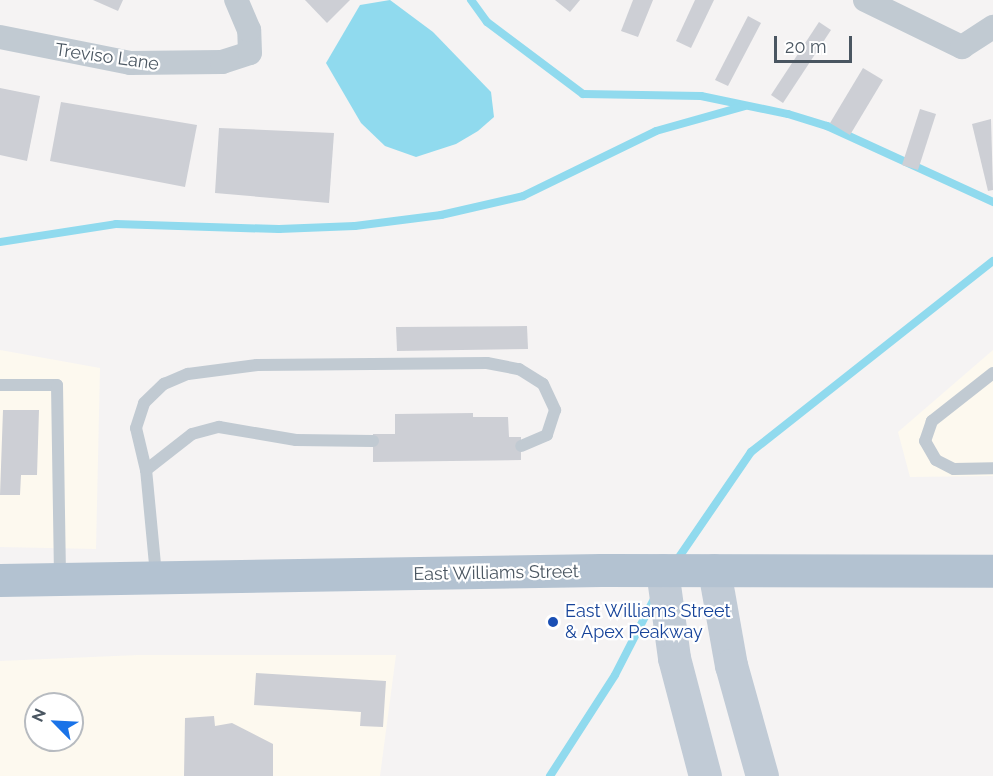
<!DOCTYPE html>
<html>
<head>
<meta charset="utf-8">
<style>
	body { margin:0 }
	#map { position:relative; width:993px; height:776px; overflow:hidden; background:#f5f3f3; font-family:Raleway,sans-serif }
	div>[style] { position:absolute }
	[style*='--x'] { left:calc(var(--x)*1px); top:calc(var(--y)*1px); width:calc(var(--w)*1px); rotate:calc(var(--a)*1deg) }
	.commercial>* { inset:0; background:#fdf9ef }
	.water>* { inset:0; background:#90daee }
	.stream>* { height:8px; margin:-4px; padding:0 4px; transform-origin:4px; border-radius:4px; background:#90daee }
	.building>* { inset:0; background:#cdcfd5 }
	.lane>* { height:12px; margin:-6px; padding:0 6px; transform-origin:6px; border-radius:6px; background:#c1cad2 }
	.street>* { height:24px; margin:-12px; padding:0 12px; transform-origin:12px; border-radius:12px; background:#c1cad2 }
	.secondary>* { height:33px; margin:-16.5px; padding:0 16.5px; transform-origin:16.5px; border-radius:16.5px; background:#c1cbd6 }
	.primary>* { height:33px; margin:-16.5px; padding:0 16.5px; transform-origin:16.5px; border-radius:16.5px; background:#b3c2d1 }
	.dots>* { width:16px; height:16px; translate:-50% -50%; box-sizing:border-box; border:3px solid #fff; border-radius:50% }
	span { translate:-50% -50%; white-space:nowrap; text-align:center; line-height:1.15; -webkit-text-stroke:4.5px #fff; paint-order:stroke }
	.street-label { font-size:18px; color:#4a5661 }
	.transit-label { font-size:18px; color:#164399 }
	.left { translate:0 -50%; text-align:left }
	.north { position:absolute; left:24px; top:692px; width:60px; height:60px; box-sizing:border-box; background:#fff; border:2px solid #b7bbc0; border-radius:50%; rotate:294deg; font-size:16px; font-weight:700; line-height:24px; text-align:center; color:#4a5661 }
	.north::after { content:''; display:block; margin:auto; width:21px; height:27px; background:#1a73e8; clip-path:polygon(50% 0,100% 100%,50% 72%,0 100%) }
	.scale { position:absolute; left:774px; top:36px; width:78px; height:27px; box-sizing:border-box; border:3px solid #4a5661; border-top:0; padding-left:8px; font-size:18px; line-height:21px; white-space:nowrap; color:#4a5661; -webkit-text-stroke:4px #fff; paint-order:stroke }
</style>
</head>
<body>
<div id="map">
	<div class="commercial">
		<i style="clip-path:polygon(0 350px,100px 368px,96px 549px,0 547px)"></i>
		<i style="clip-path:polygon(993px 350px,993px 476px,910px 477px,898px 432px)"></i>
		<i style="clip-path:polygon(evenodd,138px 655px,396px 655px,380px 776px,0 776px,0 661px,138px 655px,36px 704px,72px 704px,72px 740px,36px 740px,36px 704px)"></i>
	</div>
	<div class="water">
		<i style="clip-path:polygon(390px 0,433px 32px,491px 92px,494px 117px,478px 131px,456px 144px,416px 157px,385px 146px,361px 123px,326px 63px,360px 5px)"></i>
	</div>
	<div class="stream">
		<i style="--x:471;--y:0;--w:27;--a:54"></i>
		<i style="--x:487;--y:22;--w:120;--a:36.9"></i>
		<i style="--x:583;--y:94;--w:118;--a:1"></i>
		<i style="--x:701;--y:96;--w:89;--a:11.7"></i>
		<i style="--x:788;--y:114;--w:41;--a:17.1"></i>
		<i style="--x:827;--y:126;--w:183;--a:24.6"></i>
		<i style="--x:0;--y:242;--w:117;--a:-8.8"></i>
		<i style="--x:116;--y:224;--w:163;--a:1.8"></i>
		<i style="--x:279;--y:229;--w:76;--a:-2.3"></i>
		<i style="--x:355;--y:226;--w:87;--a:-7.3"></i>
		<i style="--x:441;--y:215;--w:84;--a:-13"></i>
		<i style="--x:523;--y:196;--w:148;--a:-26"></i>
		<i style="--x:656;--y:131;--w:92;--a:-15.7"></i>
		<i style="--x:677;--y:560;--w:131;--a:-55.6"></i>
		<i style="--x:751;--y:452;--w:308;--a:-38.3"></i>
		<i style="--x:550;--y:776;--w:120;--a:-57.2"></i>
		<i style="--x:615;--y:675;--w:85;--a:-62.8"></i>
	</div>
	<div class="building">
		<i style="clip-path:polygon(93px 0,123px 0,118px 11px)"></i>
		<i style="clip-path:polygon(305px 0,350px 0,327px 23px)"></i>
		<i style="clip-path:polygon(555px 0,580px 0,570px 12px)"></i>
		<i style="clip-path:polygon(633px 0,653px 0,638px 37px,621px 31px)"></i>
		<i style="clip-path:polygon(695px 0,714px 0,691px 48px,676px 41px)"></i>
		<i style="clip-path:polygon(748px 16px,761px 23px,728px 86px,715px 80px)"></i>
		<i style="clip-path:polygon(819px 22px,831px 30px,783px 103px,771px 95px)"></i>
		<i style="clip-path:polygon(863px 68px,883px 80px,850px 135px,830px 123px)"></i>
		<i style="clip-path:polygon(0 88px,40px 96px,27px 161px,0 155px)"></i>
		<i style="clip-path:polygon(61px 102px,197px 125px,185px 187px,50px 161px)"></i>
		<i style="clip-path:polygon(920px 109px,936px 114px,918px 170px,902px 165px)"></i>
		<i style="clip-path:polygon(991px 119px,993px 190px,988px 191px,972px 124px)"></i>
		<i style="clip-path:polygon(219px 128px,334px 133px,329px 203px,215px 193px)"></i>
		<i style="clip-path:polygon(527px 326px,528px 349px,397px 351px,396px 327px)"></i>
		<i style="clip-path:polygon(3px 410px,39px 410px,37px 475px,21px 475px,20px 495px,0 495px)"></i>
		<i style="clip-path:polygon(473px 413px,473px 417px,508px 417px,509px 437px,521px 437px,521px 460px,373px 462px,373px 434px,395px 434px,395px 414px)"></i>
		<i style="clip-path:polygon(256px 673px,386px 681px,383px 727px,360px 726px,361px 712px,254px 705px)"></i>
		<i style="clip-path:polygon(214px 716px,215px 726px,232px 723px,273px 744px,273px 776px,184px 776px,185px 718px)"></i>
	</div>
	<div class="lane">
		<i style="--x:993;--y:373;--w:78;--a:141.8"></i>
		<i style="--x:932;--y:421;--w:21;--a:109"></i>
		<i style="--x:925;--y:441;--w:22;--a:60"></i>
		<i style="--x:936;--y:460;--w:20;--a:27"></i>
		<i style="--x:954;--y:469;--w:39;--a:-1"></i>
		<i style="--x:0;--y:385;--w:57;--a:0"></i>
		<i style="--x:57;--y:385;--w:194;--a:89.1"></i>
		<i style="--x:146;--y:470;--w:58;--a:-38"></i>
		<i style="--x:192;--y:434;--w:28;--a:-15"></i>
		<i style="--x:219;--y:427;--w:78;--a:9.6"></i>
		<i style="--x:296;--y:440;--w:77;--a:0.7"></i>
		<i style="--x:156;--y:575;--w:105;--a:-95.4"></i>
		<i style="--x:146;--y:470;--w:43;--a:-103.4"></i>
		<i style="--x:136;--y:428;--w:26;--a:-72"></i>
		<i style="--x:144;--y:403;--w:28;--a:-44"></i>
		<i style="--x:164;--y:384;--w:26;--a:-23"></i>
		<i style="--x:188;--y:374;--w:70;--a:-7.4"></i>
		<i style="--x:257;--y:365;--w:230;--a:-0.5"></i>
		<i style="--x:487;--y:363;--w:33;--a:11"></i>
		<i style="--x:519;--y:369;--w:28;--a:32"></i>
		<i style="--x:543;--y:384;--w:29;--a:65"></i>
		<i style="--x:555;--y:410;--w:26;--a:108"></i>
		<i style="--x:547;--y:435;--w:28;--a:157"></i>
	</div>
	<div class="street">
		<i style="--x:865;--y:0;--w:108;--a:25.9"></i>
		<i style="--x:962;--y:47;--w:37;--a:-33"></i>
		<i style="--x:0;--y:37;--w:133;--a:11.3"></i>
		<i style="--x:130;--y:63;--w:92;--a:-0.6"></i>
		<i style="--x:222;--y:62;--w:29;--a:-18"></i>
		<i style="--x:250;--y:53;--w:23;--a:-92"></i>
		<i style="--x:249;--y:30;--w:33;--a:-113"></i>
	</div>
	<div class="secondary">
		<i style="--x:662;--y:570;--w:89;--a:82.2"></i>
		<i style="--x:674;--y:658;--w:122;--a:75.3"></i>
		<i style="--x:714;--y:570;--w:97;--a:79.9"></i>
		<i style="--x:731;--y:665;--w:115;--a:74.4"></i>
	</div>
	<div class="primary">
		<i style="--x:0;--y:580;--w:601;--a:-0.95"></i>
		<i style="--x:601;--y:570;--w:392;--a:0.1"></i>
	</div>
	<div class="dots">
		<i style="left:553px;top:622px;background:#1a4fb4"></i>
	</div>
	<div class="street-label">
		<span style="left:107px;top:57px;rotate:8deg">Treviso Lane</span>
		<span style="left:496px;top:573px;rotate:-1deg">East Williams Street</span>
	</div>
	<div class="transit-label">
		<span class="left" style="left:565px;top:622px">East Williams Street<br>&amp; Apex Peakway</span>
	</div>
	<div class="north">N</div>
	<div class="scale">20 m</div>
</div>
</body>
</html>
